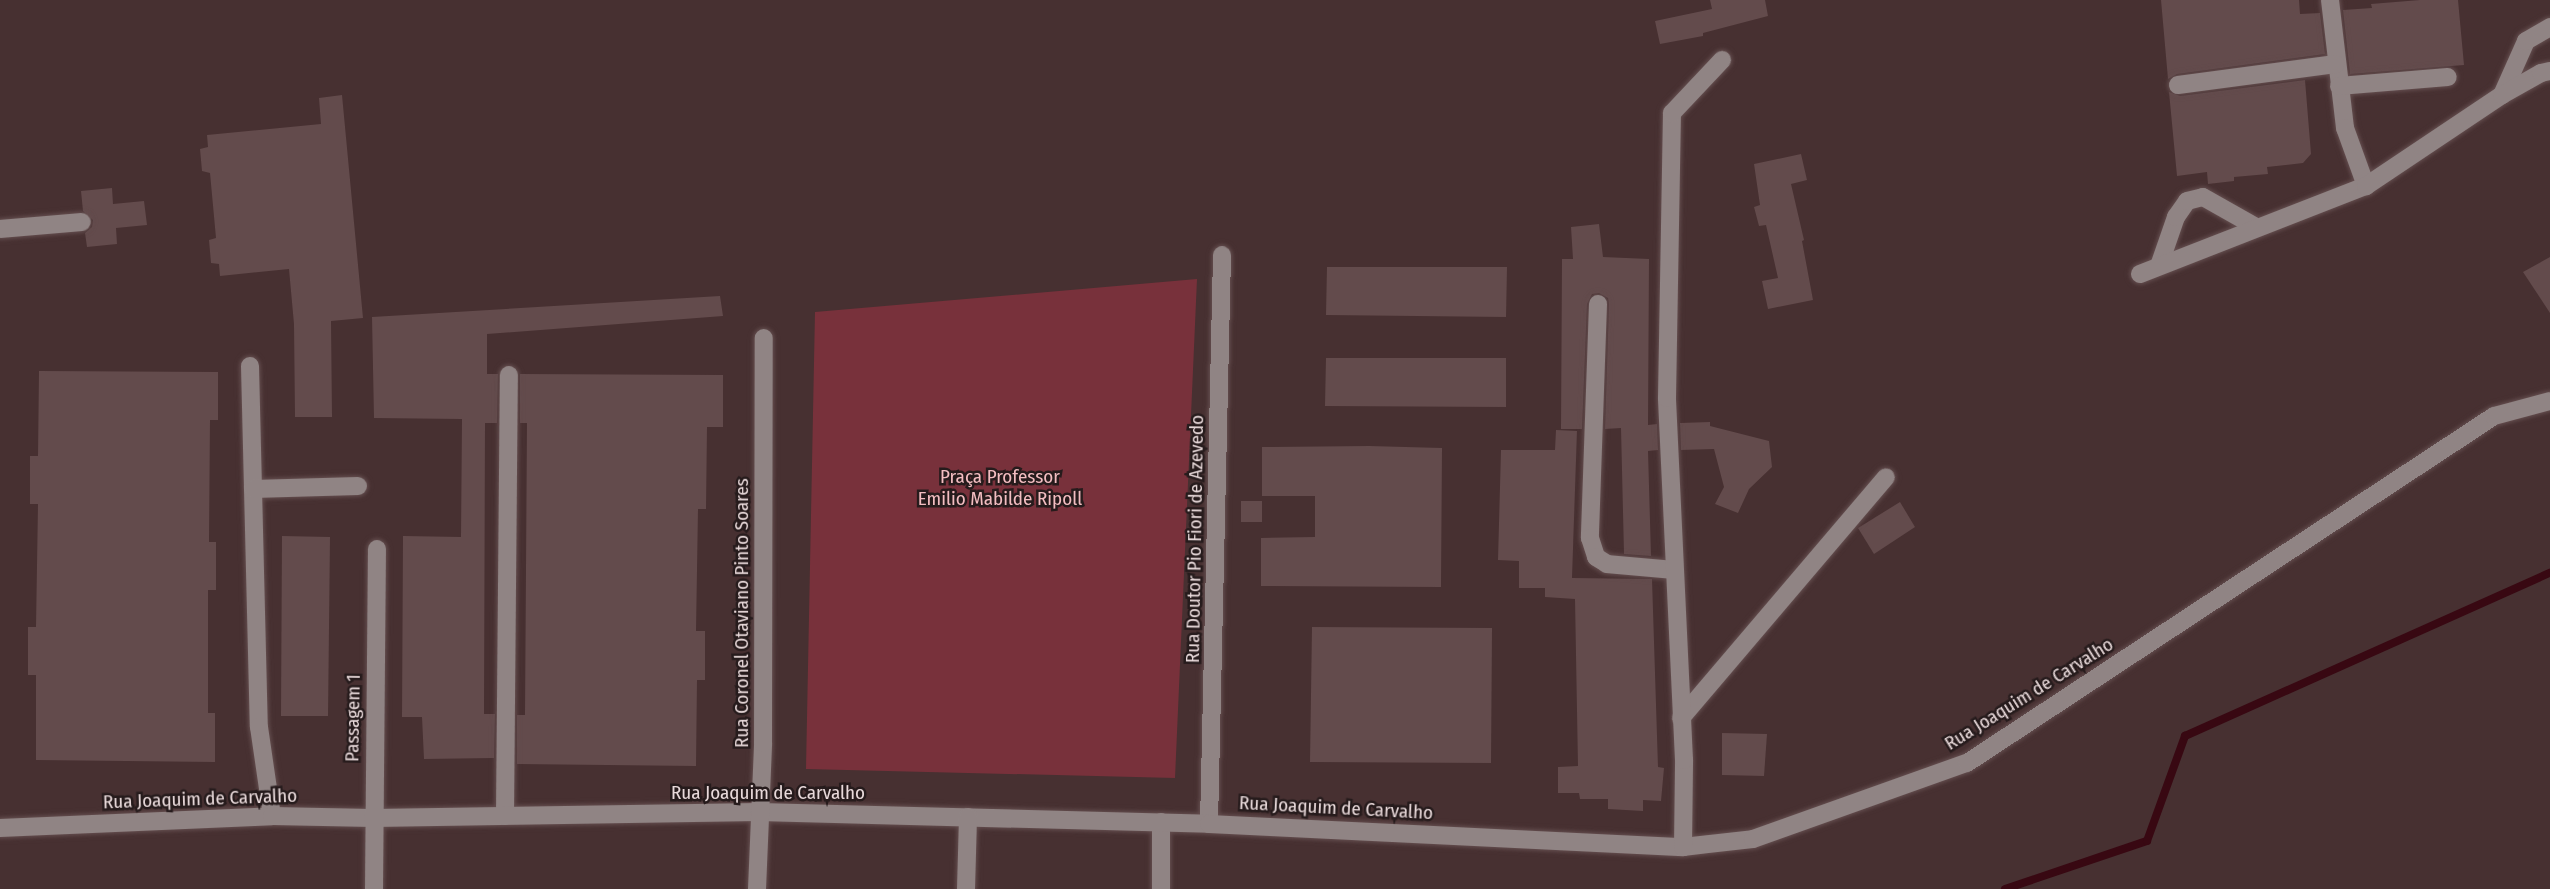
<!DOCTYPE html>
<html>
<head>
<meta charset="utf-8">
<style>
	body { margin:0 }
	#map { position:relative; width:2550px; height:889px; overflow:hidden; background:#473031; font-family:"Fira Sans Condensed",sans-serif }
	div>[style] { position:absolute }
	[style*='--x'] { left:calc(var(--x)*1px); top:calc(var(--y)*1px); width:calc(var(--w)*1px); rotate:calc(var(--a)*1deg) }
	.green>* { inset:0; background:#78313b }
	.stream>* { height:8px; margin:-4px; padding:0 4px; transform-origin:4px; border-radius:4px; background:#380812 }
	.building>* { inset:0; background:#634b4c }
	.roads { filter:drop-shadow(0 0 2px #644e4f) drop-shadow(0 0 2px #644e4f) }
	.minor>* { height:18px; margin:-9px; padding:0 9px; transform-origin:9px; border-radius:9px; background:#908484 }
	span { translate:-50% -50%; white-space:nowrap; text-align:center; line-height:1.15; -webkit-text-stroke:5px #261b1c; paint-order:stroke }
	.park-label { font-size:19px; color:#f3bdc1 }
	.street-label { font-size:19px; color:#e8d9da }
</style>
</head>
<body>
<div id="map">
	<div class="green">
		<i style="clip-path:polygon(1197px 279px,1175px 778px,806px 769px,815px 312px)"></i>
	</div>
	<div class="stream">
		<i style="--x:2005;--y:889;--w:150;--a:-18.7"></i>
		<i style="--x:2147;--y:841;--w:112;--a:-70.1"></i>
		<i style="--x:2185;--y:736;--w:400;--a:-24.1"></i>
	</div>
	<div class="building">
		<i style="clip-path:polygon(1710px 0,1765px 0,1768px 16px,1703px 33px,1703px 36px,1660px 44px,1655px 21px,1712px 9px)"></i>
		<i style="clip-path:polygon(2161px 0,2299px 0,2300px 14px,2320px 13px,2325px 54px,2177px 74px,2168px 79px)"></i>
		<i style="clip-path:polygon(2420px 0,2458px 0,2464px 65px,2350px 74px,2343px 10px,2372px 8px,2371px 4px)"></i>
		<i style="clip-path:polygon(2305px 80px,2311px 154px,2303px 163px,2267px 167px,2268px 174px,2234px 177px,2234px 181px,2208px 184px,2207px 172px,2177px 176px,2169px 92px,2180px 96px)"></i>
		<i style="clip-path:polygon(342px 95px,363px 318px,331px 321px,332px 417px,295px 417px,294px 324px,289px 269px,220px 276px,219px 264px,211px 263px,209px 240px,216px 238px,210px 173px,202px 171px,200px 149px,208px 147px,207px 135px,321px 124px,319px 98px)"></i>
		<i style="clip-path:polygon(1801px 154px,1807px 180px,1791px 184px,1804px 240px,1802px 241px,1813px 300px,1768px 309px,1762px 281px,1778px 278px,1766px 225px,1759px 226px,1754px 207px,1760px 205px,1754px 164px)"></i>
		<i style="clip-path:polygon(112px 188px,113px 204px,144px 201px,147px 225px,116px 228px,117px 244px,87px 247px,85px 233px,92px 227px,93px 220px,83px 211px,81px 191px)"></i>
		<i style="clip-path:polygon(1599px 224px,1603px 257px,1649px 259px,1648px 425px,1657px 424px,1658px 450px,1648px 451px,1651px 556px,1624px 554px,1621px 428px,1605px 429px,1609px 304px,1608px 298px,1599px 293px,1592px 294px,1587px 304px,1582px 429px,1561px 429px,1562px 259px,1573px 259px,1571px 227px)"></i>
		<i style="clip-path:polygon(2550px 257px,2550px 313px,2523px 272px)"></i>
		<i style="clip-path:polygon(1327px 267px,1507px 267px,1506px 317px,1326px 315px)"></i>
		<i style="clip-path:polygon(720px 296px,723px 316px,487px 334px,487px 374px,498px 374px,497px 423px,485px 423px,484px 714px,495px 714px,494px 758px,424px 759px,422px 717px,402px 717px,403px 536px,461px 537px,462px 419px,374px 418px,372px 317px)"></i>
		<i style="clip-path:polygon(1326px 358px,1506px 358px,1506px 407px,1325px 406px)"></i>
		<i style="clip-path:polygon(39px 371px,218px 372px,218px 420px,210px 420px,209px 542px,216px 542px,216px 590px,208px 590px,208px 713px,215px 713px,215px 762px,36px 760px,36px 675px,28px 675px,28px 627px,36px 627px,38px 504px,30px 504px,30px 456px,38px 456px)"></i>
		<i style="clip-path:polygon(520px 374px,723px 375px,723px 427px,707px 427px,706px 509px,698px 509px,696px 631px,705px 631px,705px 680px,697px 680px,696px 766px,517px 764px,517px 715px,525px 715px,527px 423px,520px 423px)"></i>
		<i style="clip-path:polygon(1710px 422px,1710px 426px,1769px 441px,1772px 467px,1749px 489px,1738px 513px,1715px 504px,1724px 487px,1714px 449px,1681px 450px,1680px 423px)"></i>
		<i style="clip-path:polygon(1556px 430px,1577px 431px,1572px 578px,1652px 579px,1658px 767px,1664px 768px,1661px 801px,1643px 800px,1643px 811px,1608px 809px,1608px 799px,1580px 799px,1579px 793px,1558px 793px,1558px 767px,1578px 766px,1575px 599px,1545px 597px,1545px 588px,1519px 588px,1519px 561px,1498px 560px,1501px 450px,1555px 450px)"></i>
		<i style="clip-path:polygon(1369px 446px,1442px 448px,1441px 587px,1261px 586px,1261px 538px,1315px 537px,1315px 496px,1262px 496px,1262px 447px)"></i>
		<i style="clip-path:polygon(1241px 501px,1262px 501px,1262px 522px,1241px 522px)"></i>
		<i style="clip-path:polygon(1900px 502px,1915px 527px,1874px 554px,1858px 528px)"></i>
		<i style="clip-path:polygon(282px 536px,330px 537px,328px 716px,281px 716px)"></i>
		<i style="clip-path:polygon(1312px 627px,1492px 628px,1491px 763px,1310px 762px)"></i>
		<i style="clip-path:polygon(1722px 733px,1767px 734px,1764px 776px,1722px 775px)"></i>
	</div>
	<div class="roads">
		<div class="minor">
			<i style="--x:2330;--y:0;--w:129;--a:83.3"></i>
			<i style="--x:2345;--y:128;--w:62;--a:70.1"></i>
			<i style="--x:2178;--y:85;--w:159;--a:-7.6"></i>
			<i style="--x:2339;--y:86;--w:109;--a:-4.7"></i>
			<i style="--x:2502;--y:95;--w:59;--a:-66"></i>
			<i style="--x:2526;--y:41;--w:28;--a:-30"></i>
			<i style="--x:0;--y:229;--w:82;--a:-4.9"></i>
			<i style="--x:2159;--y:266;--w:52;--a:-70.9"></i>
			<i style="--x:2176;--y:217;--w:19;--a:-55"></i>
			<i style="--x:2187;--y:201;--w:16;--a:-14"></i>
			<i style="--x:2203;--y:197;--w:61;--a:29.5"></i>
			<i style="--x:2140;--y:274;--w:243;--a:-21.3"></i>
			<i style="--x:2366;--y:186;--w:164;--a:-33.8"></i>
			<i style="--x:2502;--y:95;--w:45;--a:-29.4"></i>
			<i style="--x:2541;--y:73;--w:9;--a:-13"></i>
			<i style="--x:1598;--y:304;--w:234;--a:92"></i>
			<i style="--x:1590;--y:538;--w:20;--a:72"></i>
			<i style="--x:1596;--y:557;--w:13;--a:32"></i>
			<i style="--x:1607;--y:564;--w:67;--a:5.1"></i>
			<i style="--x:250;--y:366;--w:361;--a:88.6"></i>
			<i style="--x:259;--y:727;--w:90;--a:81.7"></i>
			<i style="--x:253;--y:489;--w:105;--a:-1.6"></i>
			<i style="--x:1681;--y:718;--w:316;--a:-49.6"></i>
			<i style="--x:505;--y:816;--w:441;--a:-89.5"></i>
			<i style="--x:1161;--y:822;--w:67;--a:90"></i>
			<i style="--x:1209;--y:824;--w:569;--a:-88.69"></i>
			<i style="--x:0;--y:828;--w:272;--a:-2.5"></i>
			<i style="--x:272;--y:816;--w:101;--a:1.1"></i>
			<i style="--x:373;--y:818;--w:386;--a:-0.9"></i>
			<i style="--x:759;--y:812;--w:450;--a:1.5"></i>
			<i style="--x:1209;--y:824;--w:475;--a:2.8"></i>
			<i style="--x:1683;--y:847;--w:70;--a:-6.5"></i>
			<i style="--x:1753;--y:839;--w:227;--a:-19.6"></i>
			<i style="--x:1967;--y:763;--w:631;--a:-33.36"></i>
			<i style="--x:2494;--y:416;--w:58;--a:-15"></i>
			<i style="--x:1683;--y:847;--w:87;--a:-89.3"></i>
			<i style="--x:1684;--y:760;--w:362;--a:-92.7"></i>
			<i style="--x:1667;--y:398;--w:285;--a:-89"></i>
			<i style="--x:1672;--y:113;--w:73;--a:-46.7"></i>
			<i style="--x:374;--y:889;--w:340;--a:-89.5"></i>
			<i style="--x:757;--y:889;--w:146;--a:-87.6"></i>
			<i style="--x:763;--y:743;--w:405;--a:-89.9"></i>
			<i style="--x:966;--y:889;--w:72;--a:-88.4"></i>
		</div>
	</div>
	<div class="park-label">
		<span style="left:1000px;top:488px">Praça Professor<br>Emilio Mabilde Ripoll</span>
	</div>
	<div class="street-label">
		<span style="left:1195px;top:539px;rotate:-89deg">Rua Doutor Pio Fiori de Azevedo</span>
		<span style="left:742px;top:613px;rotate:-90deg">Rua Coronel Otaviano Pinto Soares</span>
		<span style="left:2029px;top:694px;rotate:-32deg">Rua Joaquim de Carvalho</span>
		<span style="left:353px;top:718px;rotate:-89deg">Passagem 1</span>
		<span style="left:768px;top:793px">Rua Joaquim de Carvalho</span>
		<span style="left:200px;top:799px;rotate:-2deg">Rua Joaquim de Carvalho</span>
		<span style="left:1336px;top:808px;rotate:3deg">Rua Joaquim de Carvalho</span>
	</div>
</div>
</body>
</html>
